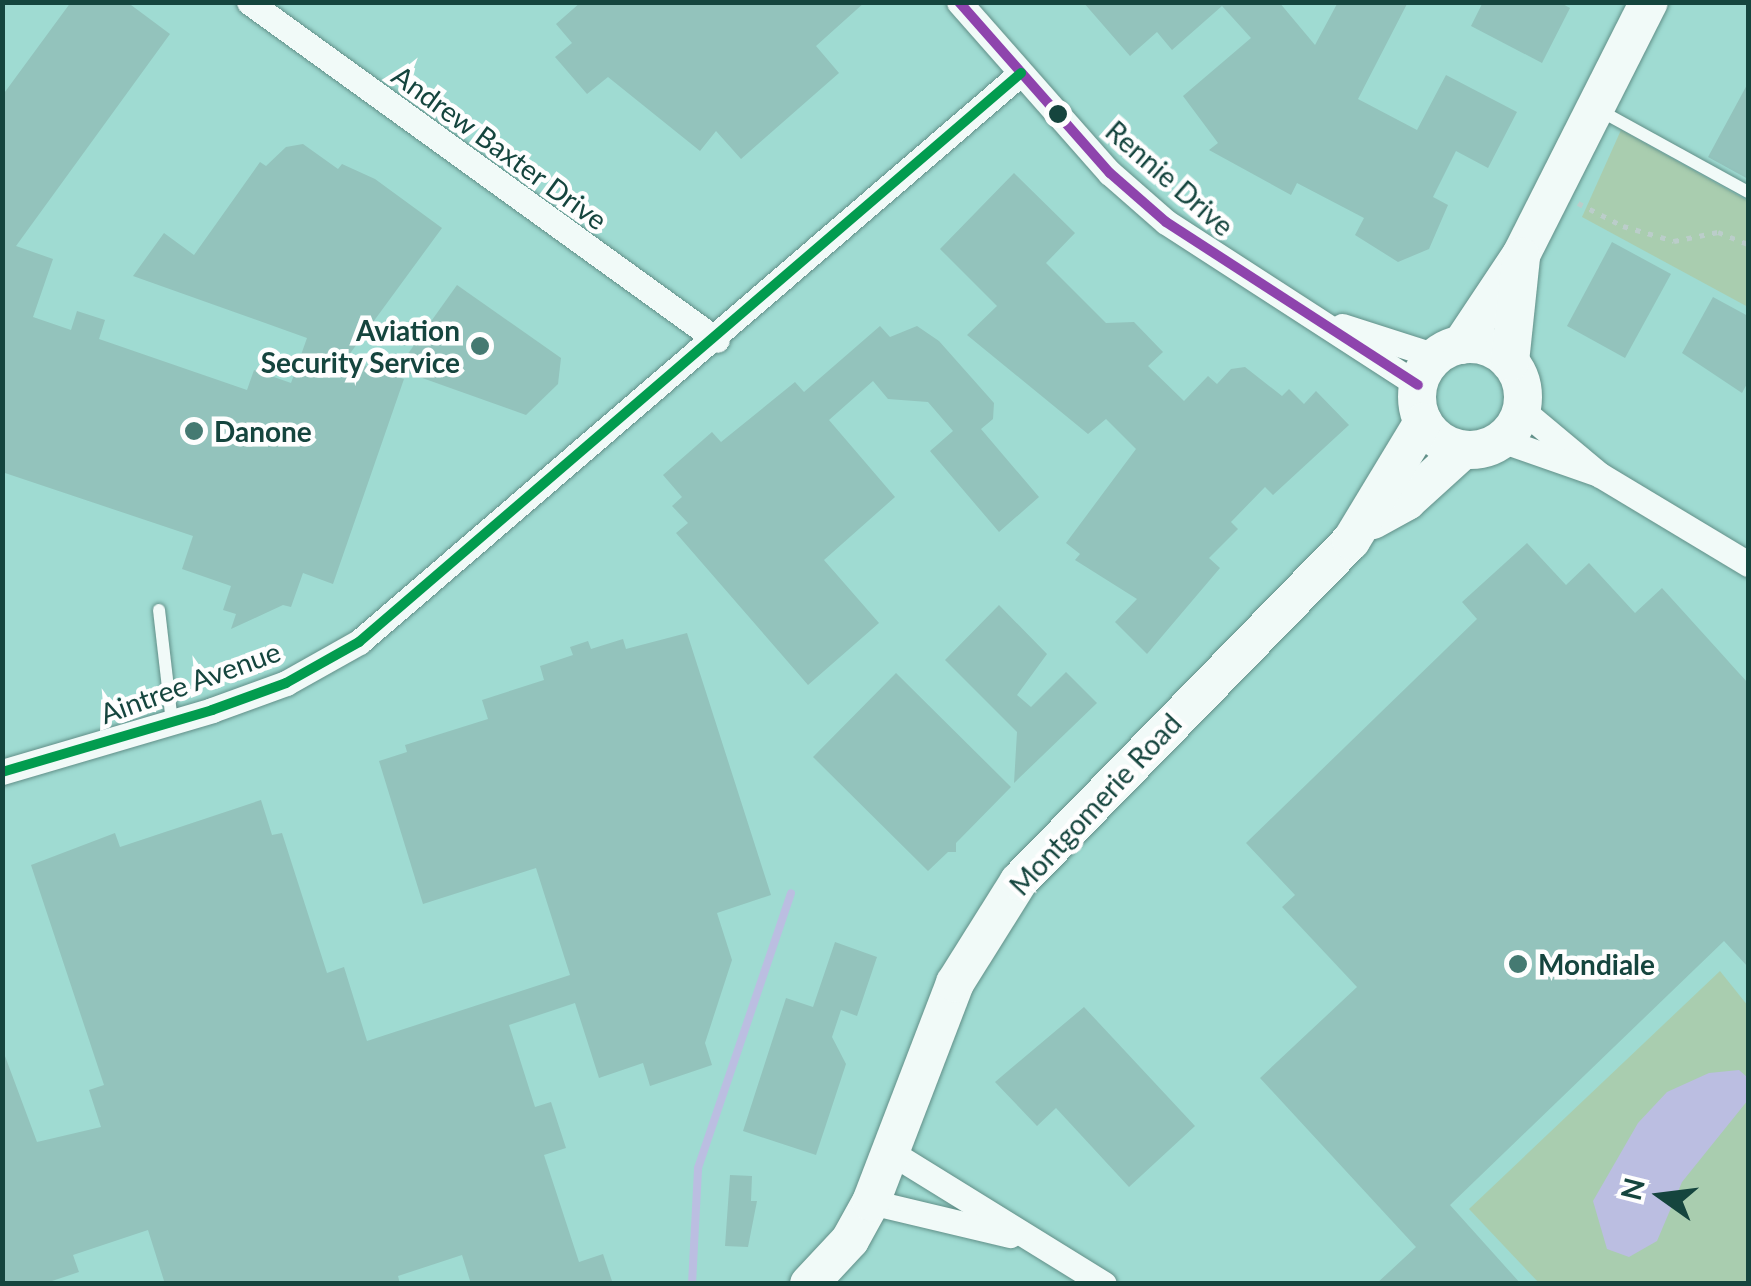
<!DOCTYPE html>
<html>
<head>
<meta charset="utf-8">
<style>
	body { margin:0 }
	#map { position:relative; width:1751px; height:1286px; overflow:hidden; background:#9fdbd2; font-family:Lato,sans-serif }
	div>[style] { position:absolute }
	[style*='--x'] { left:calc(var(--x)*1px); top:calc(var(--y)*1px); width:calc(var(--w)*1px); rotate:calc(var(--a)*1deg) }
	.green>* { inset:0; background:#a9cdaf }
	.water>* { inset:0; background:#bbbee1 }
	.stream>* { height:8px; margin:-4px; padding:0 4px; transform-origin:4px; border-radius:4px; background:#bbbee1 }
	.building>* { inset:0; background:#93c3bc }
	.path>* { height:5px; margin-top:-2.5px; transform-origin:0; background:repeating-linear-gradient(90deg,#bbcdca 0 5px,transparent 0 13px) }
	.roads { filter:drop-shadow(0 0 2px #618f88) drop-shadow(0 0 2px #618f88) }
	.lane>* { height:12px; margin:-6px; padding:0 6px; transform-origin:6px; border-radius:6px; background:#f1faf8 }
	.street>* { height:25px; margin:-12.5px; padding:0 12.5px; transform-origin:12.5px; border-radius:12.5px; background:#f1faf8 }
	.secondary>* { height:38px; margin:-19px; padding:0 19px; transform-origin:19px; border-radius:19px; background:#f1faf8 }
	.secondary>.ring { margin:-19px; padding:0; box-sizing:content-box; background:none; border:38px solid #f1faf8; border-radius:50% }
	.bus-1>* { height:10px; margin:-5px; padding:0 5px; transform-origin:5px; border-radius:5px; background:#8e44ad }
	.bus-2>* { height:10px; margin:-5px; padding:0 5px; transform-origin:5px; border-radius:5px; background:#029c4f }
	.dots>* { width:28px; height:28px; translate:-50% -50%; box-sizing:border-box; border:5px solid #fefefe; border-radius:50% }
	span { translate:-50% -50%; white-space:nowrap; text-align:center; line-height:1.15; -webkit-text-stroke:9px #fefefe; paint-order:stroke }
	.street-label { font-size:28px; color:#15453e }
	.poi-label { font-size:28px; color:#15453e; font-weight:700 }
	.right { translate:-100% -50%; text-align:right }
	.left { translate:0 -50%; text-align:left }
	.frame { position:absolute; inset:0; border:5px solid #15453e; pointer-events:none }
	.north { position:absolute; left:1611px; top:1146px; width:100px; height:100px; -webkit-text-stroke:8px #fefefe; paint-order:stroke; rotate:284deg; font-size:28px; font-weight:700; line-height:40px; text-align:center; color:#15453e }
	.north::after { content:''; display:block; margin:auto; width:35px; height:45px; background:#15453e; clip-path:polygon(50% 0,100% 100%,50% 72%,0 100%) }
</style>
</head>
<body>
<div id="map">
	<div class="green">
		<i style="clip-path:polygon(1621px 130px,1748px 201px,1748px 307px,1582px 217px)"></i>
		<i style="clip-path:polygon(1720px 971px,1748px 1006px,1748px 1283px,1539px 1283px,1469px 1209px)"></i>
	</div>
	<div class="water">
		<i style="clip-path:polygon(1739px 1070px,1748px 1078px,1748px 1100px,1682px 1182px,1657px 1241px,1629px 1257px,1607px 1249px,1593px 1201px,1638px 1123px,1667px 1092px,1709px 1073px)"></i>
	</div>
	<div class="stream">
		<i style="--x:692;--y:1284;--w:116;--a:-87"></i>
		<i style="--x:698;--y:1168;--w:290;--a:-71.3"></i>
	</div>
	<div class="building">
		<i style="clip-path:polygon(71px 2px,127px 2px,170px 34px,16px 246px,53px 259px,33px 317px,71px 330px,77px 311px,105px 320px,99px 339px,247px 390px,254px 370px,291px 383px,307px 338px,133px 276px,164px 233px,194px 255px,260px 162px,266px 166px,286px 147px,303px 144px,338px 169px,342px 164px,375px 179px,442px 228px,346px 359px,404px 379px,333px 584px,303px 573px,291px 607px,283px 605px,231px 629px,236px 614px,223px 610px,231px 586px,182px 569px,193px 536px,2px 472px,2px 96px)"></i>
		<i style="clip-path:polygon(581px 2px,865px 2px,816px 46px,839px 73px,741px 159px,716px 131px,700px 151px,608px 77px,587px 94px,555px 57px,572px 43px,556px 24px)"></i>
		<i style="clip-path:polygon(1083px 2px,1279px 2px,1315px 45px,1338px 2px,1408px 2px,1358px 99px,1417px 130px,1446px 75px,1517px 112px,1488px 168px,1456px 151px,1433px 197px,1448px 205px,1429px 249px,1398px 262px,1355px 235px,1364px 218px,1297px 183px,1291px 195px,1209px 150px,1218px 143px,1183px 96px,1251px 38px,1222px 6px,1172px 50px,1157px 32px,1130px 56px)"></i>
		<i style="clip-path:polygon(1483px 2px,1559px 2px,1570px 8px,1542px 63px,1471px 26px)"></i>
		<i style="clip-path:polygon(1748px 83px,1748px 179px,1708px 157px)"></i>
		<i style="clip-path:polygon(1014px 173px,1075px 233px,1046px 263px,1106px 323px,1134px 322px,1163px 352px,1148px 366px,1184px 401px,1208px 376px,1217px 384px,1231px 369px,1245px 367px,1282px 396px,1289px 389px,1304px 404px,1316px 391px,1349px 425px,1273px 495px,1265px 487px,1231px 522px,1238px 529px,1209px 558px,1220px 568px,1147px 654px,1115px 622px,1137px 599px,1075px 560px,1080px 554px,1066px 543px,1136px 449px,1106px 419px,1088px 434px,967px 335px,997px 306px,940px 249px)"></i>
		<i style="clip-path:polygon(1612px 242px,1671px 274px,1625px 358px,1567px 326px)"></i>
		<i style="clip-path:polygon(457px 285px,561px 358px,558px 384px,526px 415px,397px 369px)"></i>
		<i style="clip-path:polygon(1713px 297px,1748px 316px,1748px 382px,1742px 393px,1682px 353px)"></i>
		<i style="clip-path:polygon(880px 326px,890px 337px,917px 326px,939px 341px,994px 403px,993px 419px,981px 429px,1039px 497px,999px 532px,930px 451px,953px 431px,928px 402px,888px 399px,873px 381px,829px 420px,895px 497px,824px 560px,879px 623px,808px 685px,676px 533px,688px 523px,672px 506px,682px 497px,663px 475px,712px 432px,721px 442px,795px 382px,804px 392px)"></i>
		<i style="clip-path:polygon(1527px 543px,1566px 585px,1589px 563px,1635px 613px,1662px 588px,1748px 683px,1748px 967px,1724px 941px,1450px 1205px,1521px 1284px,1376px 1284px,1416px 1247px,1260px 1078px,1357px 987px,1282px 907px,1295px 895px,1246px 843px,1477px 619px,1462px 602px)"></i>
		<i style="clip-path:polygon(999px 605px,1047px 654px,1017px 695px,1031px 707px,1066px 672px,1097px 703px,1014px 783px,1017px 732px,945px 660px)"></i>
		<i style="clip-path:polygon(687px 633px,771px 895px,717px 913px,732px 960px,705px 1043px,712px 1065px,650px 1086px,643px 1063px,599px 1078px,575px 1003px,509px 1025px,535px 1107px,551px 1102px,566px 1148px,544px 1155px,579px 1262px,603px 1254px,613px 1284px,471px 1284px,462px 1255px,398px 1276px,400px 1284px,165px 1284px,148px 1230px,73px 1255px,79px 1272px,43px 1284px,2px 1284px,2px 1048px,37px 1142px,101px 1127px,89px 1090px,104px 1085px,31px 865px,115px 833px,120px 847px,261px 800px,272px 835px,282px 833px,327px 973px,344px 967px,367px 1041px,570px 975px,536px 868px,423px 904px,379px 761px,407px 752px,405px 745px,488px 719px,482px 700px,544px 680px,540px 666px,573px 655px,570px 647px,588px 641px,591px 649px,623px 639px,626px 649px)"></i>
		<i style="clip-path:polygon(896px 673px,1011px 787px,956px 843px,956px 852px,948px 852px,928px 871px,813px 757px)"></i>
		<i style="clip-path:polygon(835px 942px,877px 957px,857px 1016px,841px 1010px,832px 1037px,846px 1064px,816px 1155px,743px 1131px,786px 998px,813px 1007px)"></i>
		<i style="clip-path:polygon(1084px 1007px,1195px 1126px,1129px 1187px,1056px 1108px,1037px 1126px,995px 1082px)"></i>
		<i style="clip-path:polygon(730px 1175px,752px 1176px,751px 1201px,757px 1201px,748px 1247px,725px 1246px)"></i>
	</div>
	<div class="path">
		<i style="--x:1578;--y:203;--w:51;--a:27.1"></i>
		<i style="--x:1623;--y:226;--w:53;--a:16.4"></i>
		<i style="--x:1674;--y:241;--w:45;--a:-11.6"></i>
		<i style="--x:1718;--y:232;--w:32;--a:22"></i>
	</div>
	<div class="roads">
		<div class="lane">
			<i style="--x:1597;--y:109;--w:172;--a:28.8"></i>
			<i style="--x:159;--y:610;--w:114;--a:83.4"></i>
		</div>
		<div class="street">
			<i style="--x:249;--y:2;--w:577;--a:35.84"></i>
			<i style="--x:959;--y:2;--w:228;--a:48.6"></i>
			<i style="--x:1110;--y:173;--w:74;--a:41.2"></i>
			<i style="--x:1166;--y:222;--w:300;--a:32.9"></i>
			<i style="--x:1342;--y:326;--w:99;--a:17.7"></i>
			<i style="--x:1521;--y:409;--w:103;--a:39.9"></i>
			<i style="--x:1600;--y:475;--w:173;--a:31"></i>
			<i style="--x:1501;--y:440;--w:100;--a:19.3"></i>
			<i style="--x:2;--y:772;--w:219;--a:-16.4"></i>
			<i style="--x:212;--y:710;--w:79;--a:-20"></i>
			<i style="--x:286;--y:683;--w:84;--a:-29.3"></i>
			<i style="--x:359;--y:642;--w:873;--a:-40.68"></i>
			<i style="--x:892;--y:1153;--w:249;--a:31.7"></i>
			<i style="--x:871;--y:1202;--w:143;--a:13.4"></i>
		</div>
		<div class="secondary">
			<i class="ring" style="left:1417px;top:344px;width:68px;height:68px"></i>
			<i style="--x:1461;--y:345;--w:108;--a:-56.3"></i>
			<i style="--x:1521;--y:255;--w:284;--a:-63.2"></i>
			<i style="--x:1510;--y:362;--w:106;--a:-84"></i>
			<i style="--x:1373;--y:520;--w:39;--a:-29"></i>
			<i style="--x:1407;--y:501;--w:76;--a:-42.3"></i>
			<i style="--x:809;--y:1284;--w:60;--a:-47"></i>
			<i style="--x:850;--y:1240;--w:43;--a:-61.1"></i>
			<i style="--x:871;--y:1202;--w:235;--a:-69"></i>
			<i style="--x:955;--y:983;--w:120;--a:-57.9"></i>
			<i style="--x:1019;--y:881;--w:475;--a:-45.7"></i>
			<i style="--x:1351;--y:541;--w:139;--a:-58.8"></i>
		</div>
	</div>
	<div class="bus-1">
		<i style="--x:959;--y:2;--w:228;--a:48.6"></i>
		<i style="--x:1110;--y:173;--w:74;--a:41.2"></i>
		<i style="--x:1166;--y:222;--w:300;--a:32.9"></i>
	</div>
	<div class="bus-2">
		<i style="--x:2;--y:772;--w:219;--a:-16.4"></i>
		<i style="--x:212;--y:710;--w:79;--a:-20"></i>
		<i style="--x:286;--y:683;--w:84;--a:-29.3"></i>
		<i style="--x:359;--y:642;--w:873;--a:-40.68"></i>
	</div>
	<div class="dots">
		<i style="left:1058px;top:114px;background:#15453e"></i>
		<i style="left:480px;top:346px;background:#457a72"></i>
		<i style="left:194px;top:431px;background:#457a72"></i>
		<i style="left:1518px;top:964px;background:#457a72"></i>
	</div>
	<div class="street-label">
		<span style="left:500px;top:147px;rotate:36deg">Andrew Baxter Drive</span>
		<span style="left:1170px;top:178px;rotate:41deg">Rennie Drive</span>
		<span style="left:190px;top:682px;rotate:-20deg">Aintree Avenue</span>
		<span style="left:1095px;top:804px;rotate:-47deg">Montgomerie Road</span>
	</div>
	<div class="poi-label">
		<span class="right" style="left:460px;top:346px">Aviation<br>Security Service</span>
		<span class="left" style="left:214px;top:431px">Danone</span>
		<span class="left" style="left:1538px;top:964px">Mondiale</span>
	</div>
	<div class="frame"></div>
	<div class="north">N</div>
</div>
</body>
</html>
